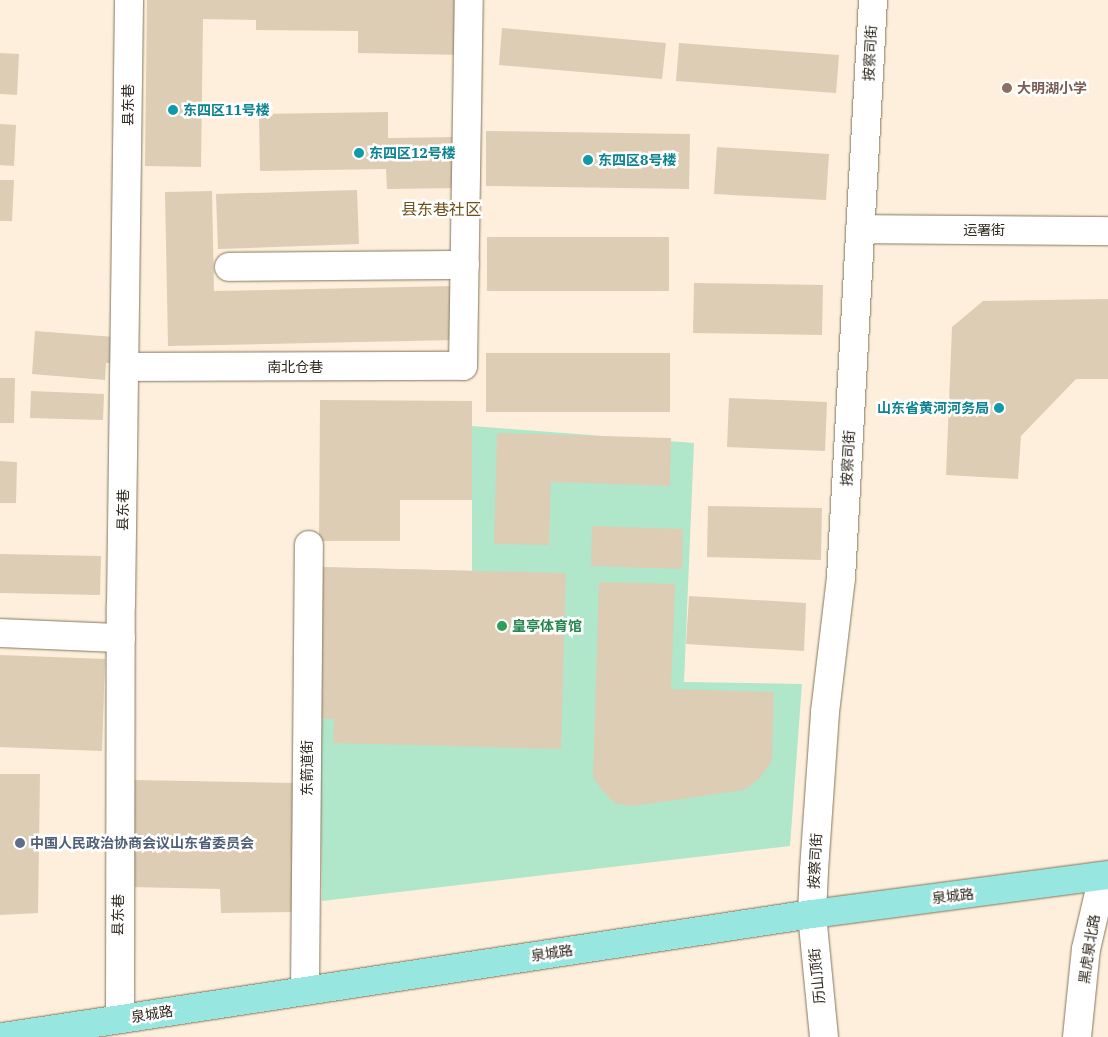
<!DOCTYPE html>
<html>
<head>
<meta charset="utf-8">
<style>
	body { margin:0 }
	#map { position:relative; width:1108px; height:1037px; overflow:hidden; background:#fdefdb; font-family:"IBM Plex Serif","Noto Sans SC",serif }
	div>[style] { position:absolute }
	[style*='--x'] { left:calc(var(--x)*1px); top:calc(var(--y)*1px); width:calc(var(--w)*1px); rotate:calc(var(--a)*1deg) }
	.green>* { inset:0; background:#b0e6ca }
	.building>* { inset:0; background:#ddcdb4 }
	.roads { filter:drop-shadow(0 0 1px #84755e) drop-shadow(0 0 1px #84755e) }
	.minor>* { height:28px; margin:-14px; padding:0 14px; transform-origin:14px; border-radius:14px; background:#fff }
	.major>* { height:28px; margin:-14px; padding:0 14px; transform-origin:14px; border-radius:14px; background:#97e6e0 }
	.dots>* { width:14px; height:14px; translate:-50% -50%; box-sizing:border-box; border:2px solid #fff; border-radius:50% }
	span { translate:-50% -50%; white-space:nowrap; text-align:center; line-height:1.15; -webkit-text-stroke:5px #fff; paint-order:stroke }
	.street-label { font-size:14px; color:#2e281e }
	.education-label { font-size:14px; color:#785e54; font-weight:700 }
	.left { translate:0 -50%; text-align:left }
	.culture-label { font-size:14px; color:#0d838f; font-weight:700 }
	.right { translate:-100% -50%; text-align:right }
	.leisure-label { font-size:14px; color:#27864d; font-weight:700 }
	.service-label { font-size:14px; color:#4e5e75; font-weight:700 }
	.quarter-label { font-size:16px; color:#6d5019 }
</style>
</head>
<body>
<div id="map">
	<div class="green">
		<i style="clip-path:polygon(472px 426px,694px 443px,684px 682px,802px 684px,790px 846px,322px 901px,318px 567px,472px 571px)"></i>
	</div>
	<div class="building">
		<i style="clip-path:polygon(147px 0,464px 0,464px 55px,358px 53px,358px 31px,256px 30px,256px 20px,203px 19px,201px 167px,145px 166px)"></i>
		<i style="clip-path:polygon(502px 28px,666px 43px,662px 79px,499px 65px)"></i>
		<i style="clip-path:polygon(679px 43px,839px 55px,836px 93px,676px 81px)"></i>
		<i style="clip-path:polygon(0 53px,19px 54px,17px 95px,0 94px)"></i>
		<i style="clip-path:polygon(388px 112px,388px 138px,459px 137px,460px 188px,387px 189px,386px 169px,260px 171px,259px 114px)"></i>
		<i style="clip-path:polygon(0 124px,16px 125px,14px 166px,0 165px)"></i>
		<i style="clip-path:polygon(486px 131px,690px 134px,689px 189px,486px 186px)"></i>
		<i style="clip-path:polygon(717px 147px,829px 154px,826px 200px,714px 194px)"></i>
		<i style="clip-path:polygon(0 180px,14px 180px,12px 221px,0 221px)"></i>
		<i style="clip-path:polygon(357px 190px,359px 244px,218px 249px,216px 194px)"></i>
		<i style="clip-path:polygon(212px 191px,214px 291px,454px 286px,455px 340px,168px 346px,165px 192px)"></i>
		<i style="clip-path:polygon(487px 237px,669px 237px,669px 291px,487px 291px)"></i>
		<i style="clip-path:polygon(694px 283px,823px 285px,822px 335px,693px 333px)"></i>
		<i style="clip-path:polygon(1108px 299px,1108px 379px,1076px 379px,1021px 436px,1018px 479px,946px 475px,952px 327px,983px 301px)"></i>
		<i style="clip-path:polygon(35px 331px,115px 337px,113px 363px,106px 363px,105px 380px,32px 374px)"></i>
		<i style="clip-path:polygon(486px 353px,670px 353px,670px 412px,486px 412px)"></i>
		<i style="clip-path:polygon(0 378px,15px 378px,14px 423px,0 423px)"></i>
		<i style="clip-path:polygon(31px 391px,104px 394px,103px 420px,30px 418px)"></i>
		<i style="clip-path:polygon(729px 398px,827px 402px,825px 451px,727px 447px)"></i>
		<i style="clip-path:polygon(320px 400px,472px 401px,472px 500px,400px 500px,400px 541px,319px 541px)"></i>
		<i style="clip-path:polygon(497px 433px,671px 438px,670px 486px,551px 482px,549px 545px,494px 544px)"></i>
		<i style="clip-path:polygon(0 461px,17px 462px,16px 503px,0 503px)"></i>
		<i style="clip-path:polygon(708px 506px,822px 508px,821px 560px,707px 557px)"></i>
		<i style="clip-path:polygon(592px 526px,683px 529px,682px 569px,591px 566px)"></i>
		<i style="clip-path:polygon(0 554px,101px 556px,100px 595px,0 593px)"></i>
		<i style="clip-path:polygon(318px 567px,566px 573px,561px 749px,333px 743px,334px 719px,314px 718px)"></i>
		<i style="clip-path:polygon(599px 582px,675px 584px,671px 689px,774px 692px,772px 761px,759px 779px,744px 790px,634px 806px,616px 804px,602px 790px,593px 777px)"></i>
		<i style="clip-path:polygon(689px 596px,806px 603px,804px 651px,686px 644px)"></i>
		<i style="clip-path:polygon(0 655px,105px 659px,102px 751px,0 747px)"></i>
		<i style="clip-path:polygon(0 774px,40px 774px,38px 913px,0 915px)"></i>
		<i style="clip-path:polygon(133px 780px,295px 783px,296px 912px,221px 913px,220px 889px,132px 887px)"></i>
	</div>
	<div class="roads">
		<div class="minor">
			<i style="--x:860;--y:229;--w:248;--a:0.5"></i>
			<i style="--x:229;--y:267;--w:236;--a:-0.5"></i>
			<i style="--x:127;--y:367;--w:336;--a:-0.2"></i>
			<i style="--x:463;--y:366;--w:366;--a:-89.1"></i>
			<i style="--x:0;--y:633;--w:121;--a:2.4"></i>
			<i style="--x:305;--y:991;--w:446;--a:-89.5"></i>
			<i style="--x:120;--y:1019;--w:414;--a:-89.9"></i>
			<i style="--x:121;--y:605;--w:605;--a:-89.24"></i>
			<i style="--x:824;--y:1037;--w:124;--a:-95.6"></i>
			<i style="--x:812;--y:914;--w:44;--a:-87.4"></i>
			<i style="--x:814;--y:870;--w:158;--a:-86"></i>
			<i style="--x:825;--y:712;--w:135;--a:-83.2"></i>
			<i style="--x:841;--y:578;--w:579;--a:-86.83"></i>
			<i style="--x:1077;--y:1037;--w:88;--a:-84.2"></i>
			<i style="--x:1086;--y:949;--w:75;--a:-76.9"></i>
		</div>
		<div class="major">
			<i style="--x:3;--y:1037;--w:818;--a:-8.65"></i>
			<i style="--x:812;--y:914;--w:299;--a:-7.5"></i>
		</div>
	</div>
	<div class="dots">
		<i style="left:1007px;top:88px;background:#8d6e63"></i>
		<i style="left:173px;top:110px;background:#0f9aa8"></i>
		<i style="left:359px;top:153px;background:#0f9aa8"></i>
		<i style="left:588px;top:160px;background:#0f9aa8"></i>
		<i style="left:999px;top:408px;background:#0f9aa8"></i>
		<i style="left:502px;top:626px;background:#2e9e5b"></i>
		<i style="left:20px;top:843px;background:#5c6f8a"></i>
	</div>
	<div class="street-label">
		<span style="left:870px;top:53px;rotate:-87deg">按察司街</span>
		<span style="left:128px;top:105px;rotate:-90deg">县东巷</span>
		<span style="left:984px;top:230px">运署街</span>
		<span style="left:295px;top:367px">南北仓巷</span>
		<span style="left:848px;top:458px;rotate:-87deg">按察司街</span>
		<span style="left:123px;top:510px;rotate:-89deg">县东巷</span>
		<span style="left:307px;top:768px;rotate:-90deg">东箭道街</span>
		<span style="left:815px;top:861px;rotate:-87deg">按察司街</span>
		<span style="left:953px;top:896px;rotate:-7deg">泉城路</span>
		<span style="left:118px;top:915px;rotate:-89deg">县东巷</span>
		<span style="left:1089px;top:949px;rotate:-81deg">黑虎泉北路</span>
		<span style="left:552px;top:953px;rotate:-9deg">泉城路</span>
		<span style="left:817px;top:976px;rotate:-96deg">历山顶街</span>
		<span style="left:152px;top:1014px;rotate:-9deg">泉城路</span>
	</div>
	<div class="education-label">
		<span class="left" style="left:1017px;top:88px">大明湖小学</span>
	</div>
	<div class="culture-label">
		<span class="left" style="left:183px;top:110px">东四区11号楼</span>
		<span class="left" style="left:369px;top:153px">东四区12号楼</span>
		<span class="left" style="left:598px;top:160px">东四区8号楼</span>
		<span class="right" style="left:989px;top:408px">山东省黄河河务局</span>
	</div>
	<div class="leisure-label">
		<span class="left" style="left:512px;top:626px">皇亭体育馆</span>
	</div>
	<div class="service-label">
		<span class="left" style="left:30px;top:843px">中国人民政治协商会议山东省委员会</span>
	</div>
	<div class="quarter-label">
		<span style="left:441px;top:209px">县东巷社区</span>
	</div>
</div>
</body>
</html>
